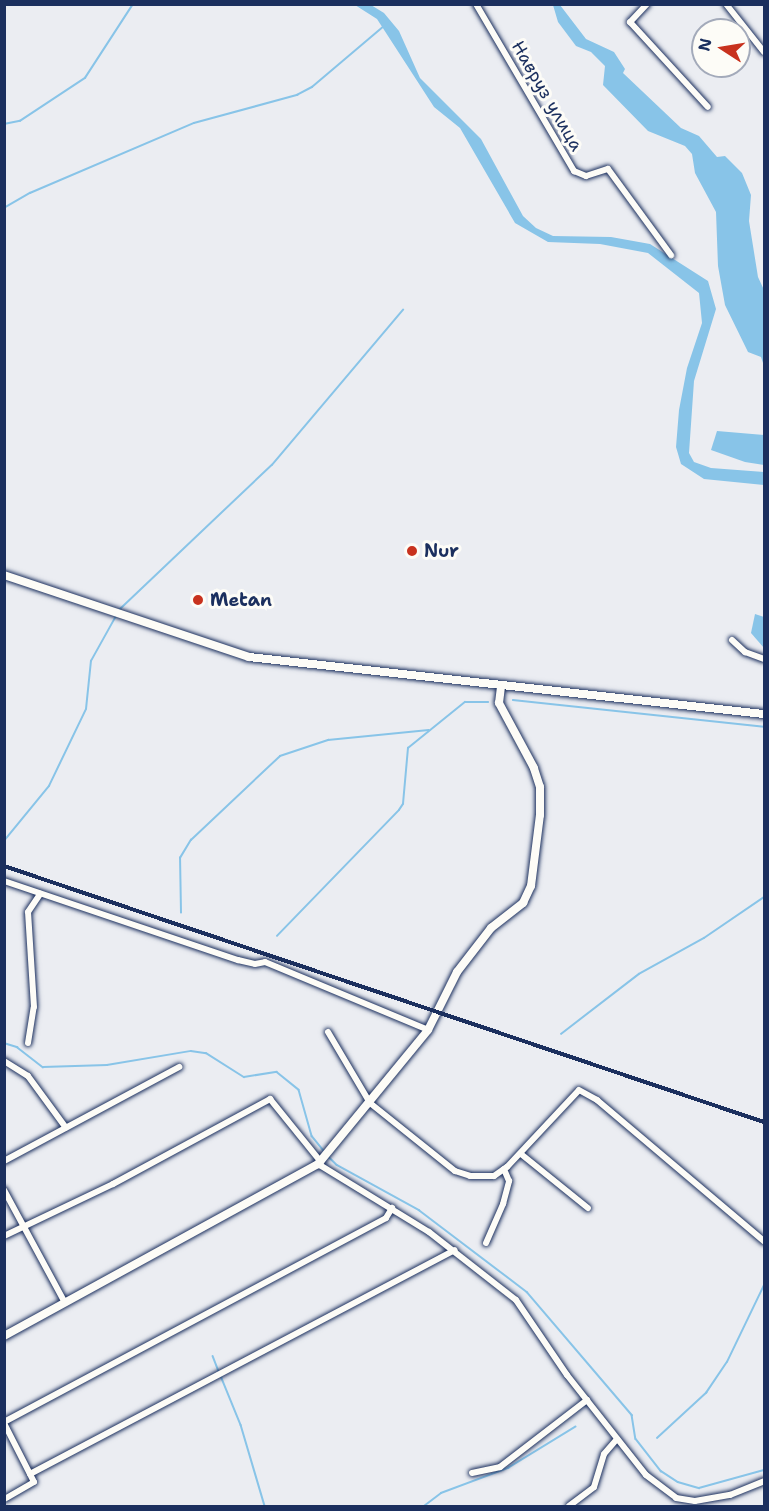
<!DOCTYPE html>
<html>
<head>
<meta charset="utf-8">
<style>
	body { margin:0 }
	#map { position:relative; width:769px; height:1511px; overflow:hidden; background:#ebedf2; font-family:"Shantell Sans",sans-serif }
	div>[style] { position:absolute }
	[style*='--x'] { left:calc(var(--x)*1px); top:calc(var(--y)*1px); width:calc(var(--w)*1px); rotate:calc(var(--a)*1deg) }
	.water>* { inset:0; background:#88c4e8 }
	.stream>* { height:1.5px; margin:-0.75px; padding:0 0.75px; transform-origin:0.75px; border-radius:0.75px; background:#88c4e8 }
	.roads { filter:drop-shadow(0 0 2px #1b2f5e) drop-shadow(0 0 2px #1b2f5e) }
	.minor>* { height:6px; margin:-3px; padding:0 3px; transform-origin:3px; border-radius:3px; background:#fdfcf7 }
	.major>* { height:8px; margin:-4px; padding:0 4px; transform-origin:4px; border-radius:4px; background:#fdfcf7 }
	.rail>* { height:4px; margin-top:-2px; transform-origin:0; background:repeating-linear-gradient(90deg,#fdfcf7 0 4.5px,#1b2f5e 0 9px); box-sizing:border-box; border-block:2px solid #1b2f5e }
	.dots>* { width:16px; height:16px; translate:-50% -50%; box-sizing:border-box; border:3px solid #fdfcf7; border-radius:50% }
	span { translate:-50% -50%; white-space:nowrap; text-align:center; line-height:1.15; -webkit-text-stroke:6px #fdfcf7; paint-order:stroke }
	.street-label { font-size:18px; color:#1b2f5e }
	.poi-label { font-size:18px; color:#1b2f5e; font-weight:700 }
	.left { translate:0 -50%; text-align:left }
	.frame { position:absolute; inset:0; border:6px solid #1b2f5e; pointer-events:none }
	.north { position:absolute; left:691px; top:18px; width:60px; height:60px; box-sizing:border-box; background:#fdfcf7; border:2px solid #a3aaba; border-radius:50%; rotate:282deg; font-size:16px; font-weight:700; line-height:24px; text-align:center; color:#1b2f5e }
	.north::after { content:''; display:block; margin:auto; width:21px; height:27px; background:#c8321e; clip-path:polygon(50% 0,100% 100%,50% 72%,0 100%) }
</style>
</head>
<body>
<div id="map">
	<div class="water">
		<i style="clip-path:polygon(355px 5px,371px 5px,384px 13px,399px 31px,420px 78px,481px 139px,523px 216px,536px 228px,553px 236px,611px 237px,650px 244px,708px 281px,716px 309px,694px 381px,689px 453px,694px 462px,711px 468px,764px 472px,764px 485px,704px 479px,681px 464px,676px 447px,679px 410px,687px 368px,702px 323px,699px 293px,648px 253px,600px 244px,548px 242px,515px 223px,460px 128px,434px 107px,377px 19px)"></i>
		<i style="clip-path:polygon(553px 5px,560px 5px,586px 39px,614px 52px,625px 69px,623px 73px,681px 128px,699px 136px,717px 157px,725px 156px,742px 173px,751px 195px,749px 221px,758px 277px,764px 290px,764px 366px,761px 357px,748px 352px,725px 305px,718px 266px,716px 212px,695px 173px,692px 154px,685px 146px,648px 131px,603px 85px,605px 66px,591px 52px,576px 46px,558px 22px)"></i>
		<i style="clip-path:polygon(717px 431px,764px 435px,764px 465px,745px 462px,711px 450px)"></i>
		<i style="clip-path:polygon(755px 614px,764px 617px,764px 648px,751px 633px)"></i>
	</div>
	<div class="stream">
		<i style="--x:4;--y:124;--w:16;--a:-11"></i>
		<i style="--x:20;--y:121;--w:78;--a:-33.5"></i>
		<i style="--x:85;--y:78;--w:88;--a:-57"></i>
		<i style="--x:4;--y:208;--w:30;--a:-30"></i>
		<i style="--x:30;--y:193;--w:178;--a:-23.1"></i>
		<i style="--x:194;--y:123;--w:107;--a:-15.2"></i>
		<i style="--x:297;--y:95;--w:17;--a:-28"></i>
		<i style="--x:312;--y:87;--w:93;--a:-40.2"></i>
		<i style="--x:120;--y:609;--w:209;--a:-43.5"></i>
		<i style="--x:272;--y:465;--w:203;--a:-49.8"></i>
		<i style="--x:513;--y:700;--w:252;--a:6.1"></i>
		<i style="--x:4;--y:841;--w:71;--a:-50.7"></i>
		<i style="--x:49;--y:786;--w:85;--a:-64.3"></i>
		<i style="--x:86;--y:709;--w:48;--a:-84.1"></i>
		<i style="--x:91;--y:661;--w:51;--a:-60.9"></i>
		<i style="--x:181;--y:913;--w:55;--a:-91"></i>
		<i style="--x:180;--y:858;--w:21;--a:-59"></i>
		<i style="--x:191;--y:840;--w:122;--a:-43.3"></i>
		<i style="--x:280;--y:756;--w:51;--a:-18.4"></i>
		<i style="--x:328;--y:740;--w:101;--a:-5.7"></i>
		<i style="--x:277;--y:936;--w:175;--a:-45.9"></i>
		<i style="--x:399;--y:810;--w:7;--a:-56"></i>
		<i style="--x:403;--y:804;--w:56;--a:-84.9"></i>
		<i style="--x:408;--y:748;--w:73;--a:-38.9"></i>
		<i style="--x:465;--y:702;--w:23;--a:0"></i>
		<i style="--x:561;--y:1034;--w:98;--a:-37.6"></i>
		<i style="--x:639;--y:974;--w:74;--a:-29"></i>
		<i style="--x:704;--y:938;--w:73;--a:-34.3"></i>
		<i style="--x:4;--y:1043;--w:14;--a:17"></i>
		<i style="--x:17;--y:1047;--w:33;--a:38"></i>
		<i style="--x:43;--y:1067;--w:64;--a:-1.8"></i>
		<i style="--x:107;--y:1065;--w:85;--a:-9.5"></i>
		<i style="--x:191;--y:1051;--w:15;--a:8"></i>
		<i style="--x:206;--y:1053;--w:45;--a:32.3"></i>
		<i style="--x:244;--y:1077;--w:33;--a:-9"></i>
		<i style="--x:277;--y:1072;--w:28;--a:39"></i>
		<i style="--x:299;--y:1090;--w:48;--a:74.2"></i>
		<i style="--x:312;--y:1136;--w:19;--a:51"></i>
		<i style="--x:329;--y:1157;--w:11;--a:45"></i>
		<i style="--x:337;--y:1165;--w:94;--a:28.8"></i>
		<i style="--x:419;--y:1210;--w:136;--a:37.2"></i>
		<i style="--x:527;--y:1292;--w:162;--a:49.5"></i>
		<i style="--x:632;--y:1415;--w:24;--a:81"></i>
		<i style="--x:636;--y:1439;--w:41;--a:52"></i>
		<i style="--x:661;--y:1471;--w:20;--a:33"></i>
		<i style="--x:678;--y:1482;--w:22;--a:16"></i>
		<i style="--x:699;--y:1488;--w:67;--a:-15.5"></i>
		<i style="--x:213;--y:1356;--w:17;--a:69"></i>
		<i style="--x:221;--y:1376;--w:53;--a:67.8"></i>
		<i style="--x:241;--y:1425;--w:84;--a:73.5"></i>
		<i style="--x:657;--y:1438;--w:67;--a:-42.6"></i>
		<i style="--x:706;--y:1393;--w:37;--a:-56"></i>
		<i style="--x:727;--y:1362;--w:85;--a:-64.3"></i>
		<i style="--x:424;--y:1506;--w:21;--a:-37"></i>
		<i style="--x:441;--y:1493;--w:72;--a:-20.5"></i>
		<i style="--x:508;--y:1468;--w:79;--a:-31.5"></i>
	</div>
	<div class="roads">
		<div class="minor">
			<i style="--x:476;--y:4;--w:194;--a:59.6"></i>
			<i style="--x:574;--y:171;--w:13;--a:23"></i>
			<i style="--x:586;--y:176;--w:23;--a:-18"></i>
			<i style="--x:608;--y:169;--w:107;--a:53.8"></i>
			<i style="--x:647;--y:4;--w:25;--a:133"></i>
			<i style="--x:630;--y:22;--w:115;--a:47.5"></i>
			<i style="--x:726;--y:4;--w:61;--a:51.6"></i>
			<i style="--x:732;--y:640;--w:18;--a:43"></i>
			<i style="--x:745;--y:652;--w:20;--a:20"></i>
			<i style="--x:4;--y:881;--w:247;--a:18.7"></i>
			<i style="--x:238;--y:960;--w:17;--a:13"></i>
			<i style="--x:255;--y:964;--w:10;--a:-11"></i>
			<i style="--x:265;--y:962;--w:177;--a:22.6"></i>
			<i style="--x:328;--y:1032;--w:82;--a:59.4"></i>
			<i style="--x:370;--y:1103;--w:109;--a:38.7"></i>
			<i style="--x:455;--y:1171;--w:16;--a:18"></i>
			<i style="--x:470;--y:1176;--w:24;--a:0"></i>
			<i style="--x:494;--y:1176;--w:16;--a:-35"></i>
			<i style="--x:507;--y:1167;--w:105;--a:-46.9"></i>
			<i style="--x:579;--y:1090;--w:21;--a:29"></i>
			<i style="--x:597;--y:1100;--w:219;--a:40.2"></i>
			<i style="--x:28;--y:1043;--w:36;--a:-81"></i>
			<i style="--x:34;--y:1007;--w:95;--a:-93.6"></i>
			<i style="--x:28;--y:912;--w:22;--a:-56"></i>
			<i style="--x:4;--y:1061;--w:28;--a:32"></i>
			<i style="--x:28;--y:1076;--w:64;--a:53.8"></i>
			<i style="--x:521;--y:1154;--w:86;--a:38.9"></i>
			<i style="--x:4;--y:1161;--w:199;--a:-28.2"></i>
			<i style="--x:318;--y:1164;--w:130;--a:31.5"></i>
			<i style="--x:429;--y:1232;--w:110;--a:38"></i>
			<i style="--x:516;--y:1300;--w:91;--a:55.8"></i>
			<i style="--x:567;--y:1375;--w:127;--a:51.7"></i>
			<i style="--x:646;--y:1475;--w:38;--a:37"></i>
			<i style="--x:676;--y:1498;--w:19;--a:9"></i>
			<i style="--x:695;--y:1501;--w:36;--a:-10"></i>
			<i style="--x:730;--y:1495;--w:37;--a:-22"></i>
			<i style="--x:4;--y:1190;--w:128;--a:61.6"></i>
			<i style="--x:4;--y:1236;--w:121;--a:-25.5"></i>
			<i style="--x:113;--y:1184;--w:179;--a:-28.4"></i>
			<i style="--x:270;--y:1099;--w:81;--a:51"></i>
			<i style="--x:486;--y:1243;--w:43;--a:-66.4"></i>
			<i style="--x:503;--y:1204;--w:24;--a:-75"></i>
			<i style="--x:509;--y:1181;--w:13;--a:-113"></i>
			<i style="--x:4;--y:1422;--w:433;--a:-28.1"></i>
			<i style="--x:386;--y:1218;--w:12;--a:-59"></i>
			<i style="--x:4;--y:1423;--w:66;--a:63"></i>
			<i style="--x:34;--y:1482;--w:34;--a:150"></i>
			<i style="--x:472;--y:1473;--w:29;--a:-12"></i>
			<i style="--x:500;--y:1467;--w:110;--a:-37.6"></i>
			<i style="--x:30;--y:1474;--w:480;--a:-27.8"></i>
			<i style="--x:569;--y:1506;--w:31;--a:-37"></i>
			<i style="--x:594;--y:1487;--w:34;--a:-73"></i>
			<i style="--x:604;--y:1454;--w:20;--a:-49"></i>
		</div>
		<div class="major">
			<i style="--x:4;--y:575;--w:258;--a:18.5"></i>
			<i style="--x:249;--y:657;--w:518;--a:6.32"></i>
			<i style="--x:4;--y:1336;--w:358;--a:-28.7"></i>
			<i style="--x:318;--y:1164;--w:173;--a:-50.6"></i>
			<i style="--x:428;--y:1030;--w:65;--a:-63.4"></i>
			<i style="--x:457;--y:972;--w:56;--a:-52.3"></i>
			<i style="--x:491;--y:928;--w:41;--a:-38"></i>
			<i style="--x:523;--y:903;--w:19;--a:-65"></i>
			<i style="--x:531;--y:886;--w:72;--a:-82.8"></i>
			<i style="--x:540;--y:815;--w:28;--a:-90"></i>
			<i style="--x:540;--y:787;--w:20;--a:-108"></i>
			<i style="--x:534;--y:768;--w:74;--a:-118.3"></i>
			<i style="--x:499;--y:703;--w:16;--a:-83"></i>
		</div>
	</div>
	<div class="rail">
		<i style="--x:4;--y:866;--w:802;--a:18.62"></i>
	</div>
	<div class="dots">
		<i style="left:412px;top:551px;background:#c8321e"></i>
		<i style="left:198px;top:600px;background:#c8321e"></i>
	</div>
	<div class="street-label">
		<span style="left:547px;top:96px;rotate:60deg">Навруз улица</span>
	</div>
	<div class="poi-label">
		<span class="left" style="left:424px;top:551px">Nur</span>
		<span class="left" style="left:210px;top:600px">Metan</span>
	</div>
	<div class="frame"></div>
	<div class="north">N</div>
</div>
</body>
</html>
